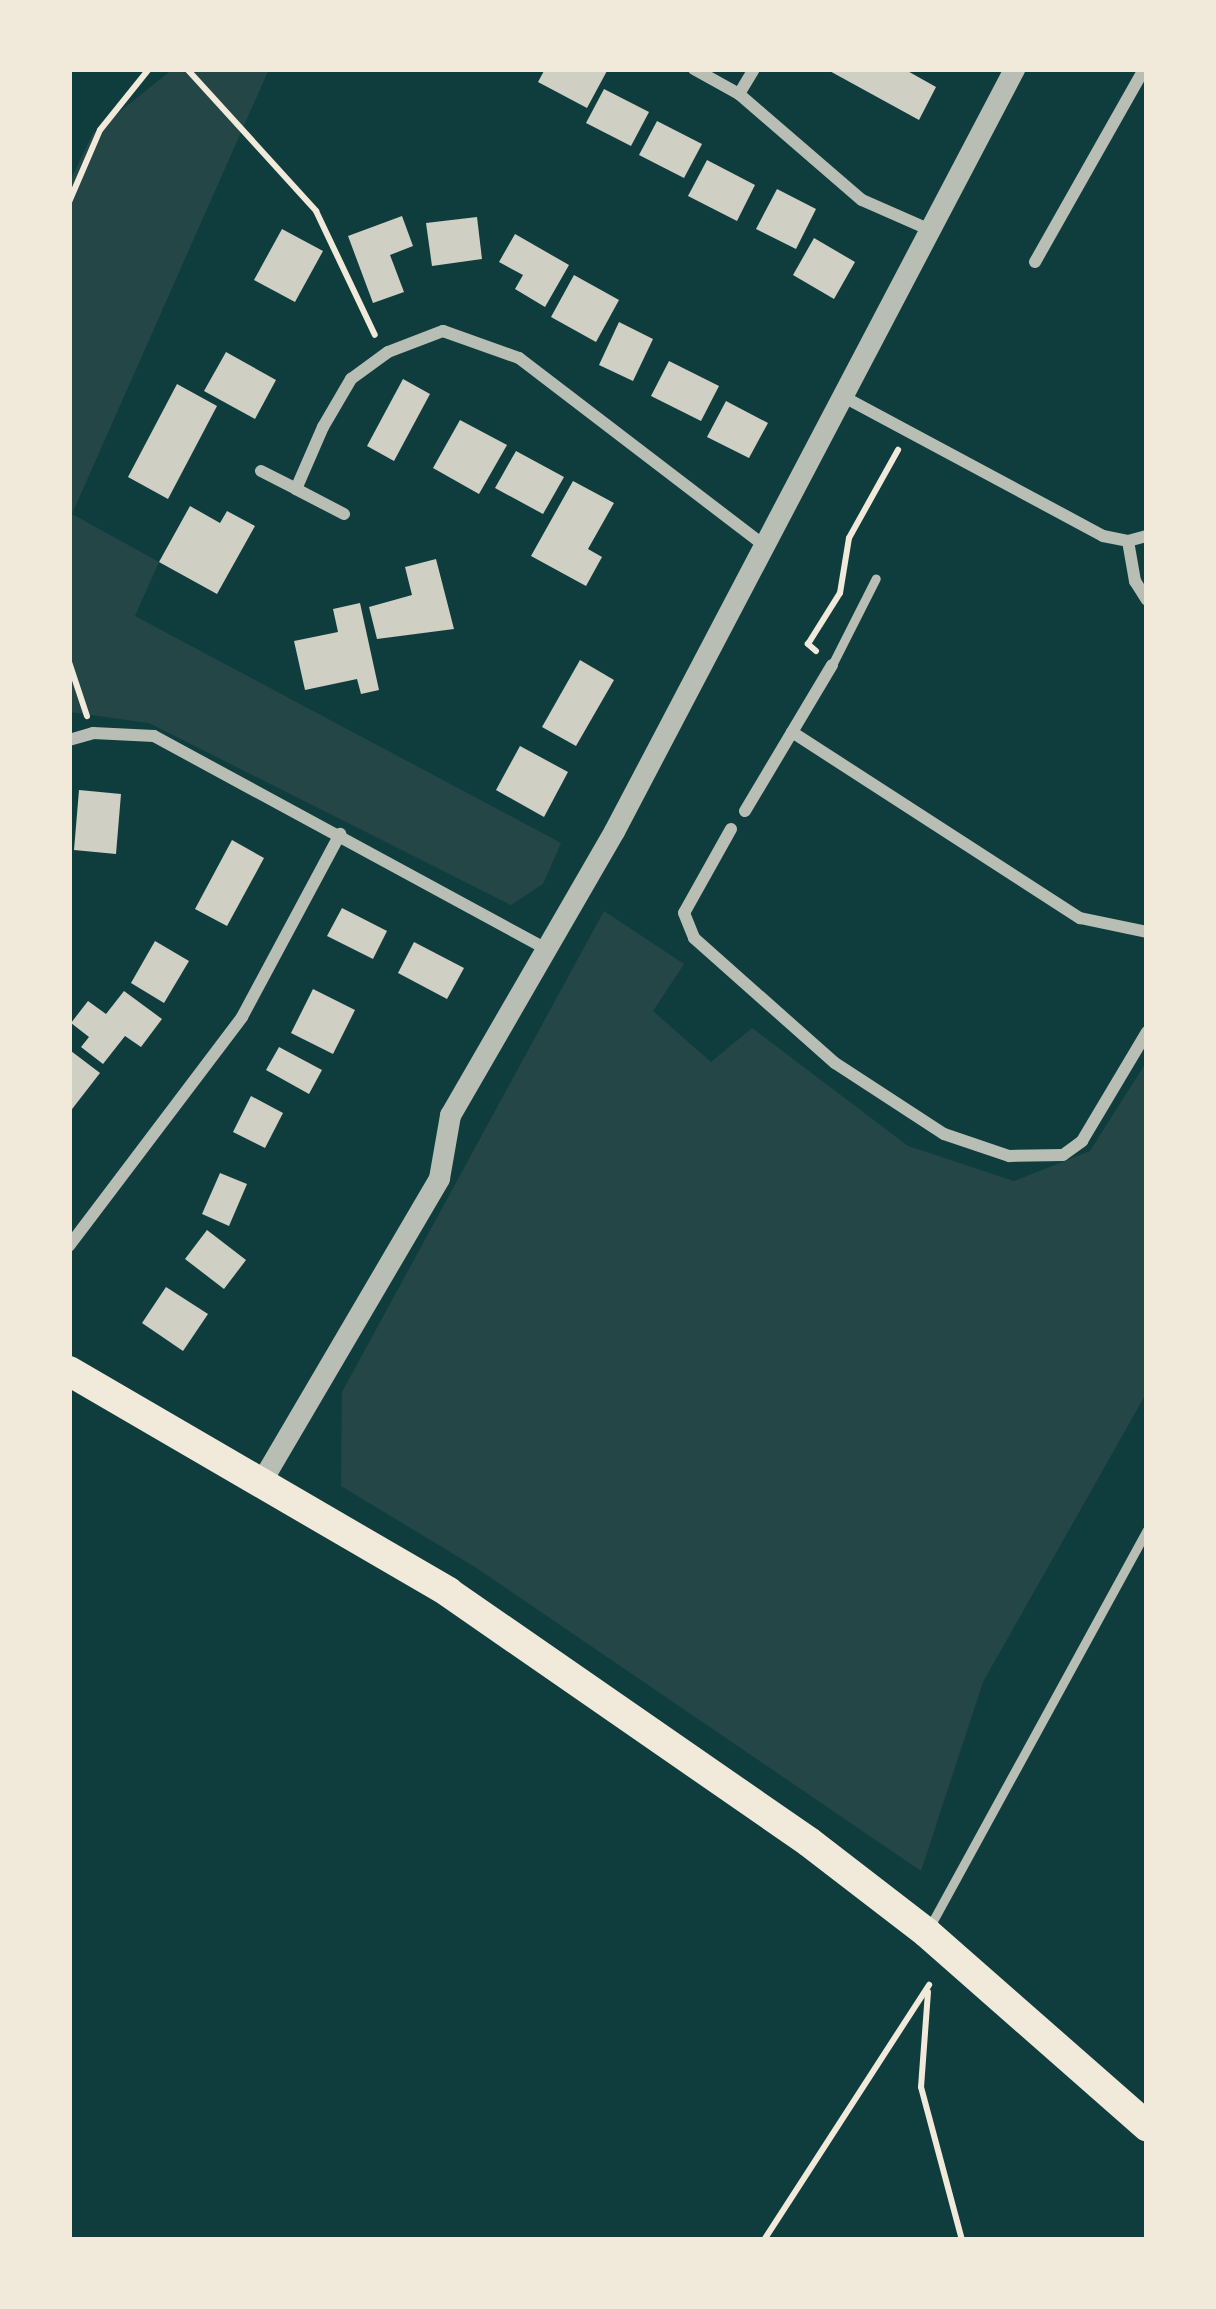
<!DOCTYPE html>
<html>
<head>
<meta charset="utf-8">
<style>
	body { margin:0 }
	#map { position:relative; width:1216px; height:2309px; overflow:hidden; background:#0f3d3e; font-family:"Source Sans 3",sans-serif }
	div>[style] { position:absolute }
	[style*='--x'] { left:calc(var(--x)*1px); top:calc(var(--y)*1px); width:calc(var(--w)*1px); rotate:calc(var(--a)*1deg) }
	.green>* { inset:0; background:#244646 }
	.building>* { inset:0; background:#cfcfc3 }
	.path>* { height:6px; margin:-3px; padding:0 3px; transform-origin:3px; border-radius:3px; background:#f1e9da }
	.service>* { height:9px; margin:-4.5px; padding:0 4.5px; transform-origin:4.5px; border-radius:4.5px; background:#b8beb3 }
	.minor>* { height:12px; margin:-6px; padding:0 6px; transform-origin:6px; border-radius:6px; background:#b8beb3 }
	.tertiary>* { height:21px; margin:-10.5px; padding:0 10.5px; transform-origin:10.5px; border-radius:10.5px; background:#b8beb3 }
	.primary>* { height:30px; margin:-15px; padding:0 15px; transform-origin:15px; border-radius:15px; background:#f1e9da }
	span { translate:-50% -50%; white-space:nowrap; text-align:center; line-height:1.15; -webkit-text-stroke:9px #f1e9da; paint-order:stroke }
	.frame { position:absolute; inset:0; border:72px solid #f1e9da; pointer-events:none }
</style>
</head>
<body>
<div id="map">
	<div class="green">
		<i style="clip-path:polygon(173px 69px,269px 69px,72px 514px,159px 562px,135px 616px,561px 843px,543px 884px,511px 905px,149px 723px,69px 712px,69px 183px,93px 133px)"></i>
		<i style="clip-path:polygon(604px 911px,684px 964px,653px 1011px,711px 1062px,752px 1028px,908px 1146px,1014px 1181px,1090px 1151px,1147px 1061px,1147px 1392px,983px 1682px,921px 1871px,475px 1567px,341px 1486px,342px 1392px)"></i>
	</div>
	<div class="building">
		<i style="clip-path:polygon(545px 69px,608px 69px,587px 108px,538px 82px)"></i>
		<i style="clip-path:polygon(826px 69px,904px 69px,936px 87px,919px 120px)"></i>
		<i style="clip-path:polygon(604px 89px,649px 112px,631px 146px,586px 123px)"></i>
		<i style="clip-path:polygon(657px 121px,702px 144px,684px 178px,639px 155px)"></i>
		<i style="clip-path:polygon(707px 160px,755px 185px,737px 221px,688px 196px)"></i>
		<i style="clip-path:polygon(777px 189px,816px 209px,796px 249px,756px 229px)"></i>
		<i style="clip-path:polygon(402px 216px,413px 246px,390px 255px,404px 292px,373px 303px,348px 236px)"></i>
		<i style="clip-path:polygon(477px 217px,482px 259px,432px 266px,426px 223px)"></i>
		<i style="clip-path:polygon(282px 229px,323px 251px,295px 302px,254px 280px)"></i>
		<i style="clip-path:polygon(515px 234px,569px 265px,545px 307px,515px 289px,523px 275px,499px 262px)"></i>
		<i style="clip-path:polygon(814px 238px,855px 262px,834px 299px,793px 275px)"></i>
		<i style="clip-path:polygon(574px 275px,619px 300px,596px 342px,551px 317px)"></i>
		<i style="clip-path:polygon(619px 322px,653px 339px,633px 381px,599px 365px)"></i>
		<i style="clip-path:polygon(226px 352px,276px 380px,255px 419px,204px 391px)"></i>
		<i style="clip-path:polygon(669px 361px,719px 386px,701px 421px,651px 396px)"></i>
		<i style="clip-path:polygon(403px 379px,430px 394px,394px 461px,367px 446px)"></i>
		<i style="clip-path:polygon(177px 384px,217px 406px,168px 499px,128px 477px)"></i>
		<i style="clip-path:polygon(726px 401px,768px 423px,749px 458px,707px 437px)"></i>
		<i style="clip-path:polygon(460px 420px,507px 445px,479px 494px,433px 468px)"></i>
		<i style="clip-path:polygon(516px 451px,564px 477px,543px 514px,495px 488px)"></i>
		<i style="clip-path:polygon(573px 481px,614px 503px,588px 549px,602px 557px,586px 586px,531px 556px)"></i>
		<i style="clip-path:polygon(190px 506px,220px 523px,227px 511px,255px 526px,217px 594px,159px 562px)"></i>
		<i style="clip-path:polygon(436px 559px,454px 629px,377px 639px,369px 607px,412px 595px,405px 567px)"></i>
		<i style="clip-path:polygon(360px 603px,379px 690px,361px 694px,357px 679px,305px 690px,294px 641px,338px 632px,333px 609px)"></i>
		<i style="clip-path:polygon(580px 660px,614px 680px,576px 746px,542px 727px)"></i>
		<i style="clip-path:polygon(520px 746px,568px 772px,544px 817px,496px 790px)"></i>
		<i style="clip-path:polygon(79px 790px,121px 794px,116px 854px,74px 850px)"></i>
		<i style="clip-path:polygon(232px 840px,264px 858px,227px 926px,195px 909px)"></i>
		<i style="clip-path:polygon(342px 908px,387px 931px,373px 959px,327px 936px)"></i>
		<i style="clip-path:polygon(155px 941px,189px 961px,164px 1003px,131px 983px)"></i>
		<i style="clip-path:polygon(414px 942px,464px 968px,447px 999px,398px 973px)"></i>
		<i style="clip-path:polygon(313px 989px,355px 1010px,333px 1054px,291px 1033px)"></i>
		<i style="clip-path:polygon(124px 991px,162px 1019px,141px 1047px,125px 1036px,103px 1064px,81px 1047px,89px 1037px,71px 1023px,88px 1001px,106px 1014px)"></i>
		<i style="clip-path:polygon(279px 1047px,322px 1070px,309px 1094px,266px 1070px)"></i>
		<i style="clip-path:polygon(71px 1051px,100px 1073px,69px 1113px,69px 1054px)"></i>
		<i style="clip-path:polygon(251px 1096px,283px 1113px,265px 1148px,233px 1132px)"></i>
		<i style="clip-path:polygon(220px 1173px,247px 1184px,229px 1226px,202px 1214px)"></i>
		<i style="clip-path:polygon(207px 1230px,246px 1260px,224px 1289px,185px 1259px)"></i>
		<i style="clip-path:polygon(166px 1287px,208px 1314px,183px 1351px,142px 1323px)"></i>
	</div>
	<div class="path">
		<i style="--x:187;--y:69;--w:192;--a:47.7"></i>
		<i style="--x:316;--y:211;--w:137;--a:64.6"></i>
		<i style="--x:69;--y:202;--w:78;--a:-66.7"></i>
		<i style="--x:100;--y:130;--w:78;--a:-51.2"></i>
		<i style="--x:816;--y:651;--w:11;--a:-139"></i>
		<i style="--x:808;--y:644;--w:60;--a:-57.9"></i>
		<i style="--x:840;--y:593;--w:56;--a:-80.7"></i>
		<i style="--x:849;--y:538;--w:101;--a:-60.9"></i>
		<i style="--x:69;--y:662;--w:57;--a:71.6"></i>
		<i style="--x:928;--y:1992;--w:95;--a:94.2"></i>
		<i style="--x:921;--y:2087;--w:158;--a:75"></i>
		<i style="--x:764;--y:2240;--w:304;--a:-57.1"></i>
	</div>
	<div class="service">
		<i style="--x:832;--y:665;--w:97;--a:-63.2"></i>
		<i style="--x:929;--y:1928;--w:454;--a:-61.3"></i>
	</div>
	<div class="minor">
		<i style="--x:694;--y:69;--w:51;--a:29.1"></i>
		<i style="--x:739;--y:94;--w:162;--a:40.8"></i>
		<i style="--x:862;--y:200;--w:74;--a:23.8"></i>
		<i style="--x:739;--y:94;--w:29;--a:-59"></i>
		<i style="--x:1035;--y:262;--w:222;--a:-60.5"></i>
		<i style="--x:844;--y:397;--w:294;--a:28.2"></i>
		<i style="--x:1103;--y:536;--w:25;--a:11"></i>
		<i style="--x:1128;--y:541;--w:41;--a:80.1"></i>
		<i style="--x:1135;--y:581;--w:22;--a:58"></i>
		<i style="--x:261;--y:471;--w:39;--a:27"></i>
		<i style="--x:344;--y:514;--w:54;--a:-152.5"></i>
		<i style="--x:296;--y:489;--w:68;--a:-66.5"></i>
		<i style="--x:323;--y:427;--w:56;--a:-59.7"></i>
		<i style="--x:351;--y:379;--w:46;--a:-36.1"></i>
		<i style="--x:388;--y:352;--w:59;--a:-20.9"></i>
		<i style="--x:443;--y:331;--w:81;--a:19.6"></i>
		<i style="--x:519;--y:358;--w:310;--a:37.4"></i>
		<i style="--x:1128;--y:541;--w:20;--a:-15"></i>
		<i style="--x:792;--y:732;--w:343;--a:32.9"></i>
		<i style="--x:1080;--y:918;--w:68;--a:11.8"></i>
		<i style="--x:69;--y:740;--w:25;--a:-16"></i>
		<i style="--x:93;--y:733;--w:61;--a:2.8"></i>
		<i style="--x:154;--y:736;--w:447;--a:28.5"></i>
		<i style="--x:745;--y:811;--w:170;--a:-59.2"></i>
		<i style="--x:731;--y:829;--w:96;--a:119.2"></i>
		<i style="--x:684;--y:913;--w:27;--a:68"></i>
		<i style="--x:694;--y:938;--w:188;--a:41.6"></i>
		<i style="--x:835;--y:1063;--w:130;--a:33.1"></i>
		<i style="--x:944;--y:1134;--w:69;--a:18.7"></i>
		<i style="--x:1009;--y:1156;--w:54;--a:-1.1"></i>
		<i style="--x:1063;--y:1155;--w:24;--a:-36"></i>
		<i style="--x:1082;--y:1141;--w:127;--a:-59.2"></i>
		<i style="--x:69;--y:1246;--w:287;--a:-52.9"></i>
		<i style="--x:242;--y:1017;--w:208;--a:-61.8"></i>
	</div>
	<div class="tertiary">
		<i style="--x:262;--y:1480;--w:350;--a:-59.6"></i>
		<i style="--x:439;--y:1178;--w:64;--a:-80.1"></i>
		<i style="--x:450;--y:1115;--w:328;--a:-60"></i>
		<i style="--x:614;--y:831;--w:861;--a:-62.3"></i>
	</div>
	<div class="primary">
		<i style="--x:69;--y:1371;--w:439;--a:30.2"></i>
		<i style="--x:448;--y:1592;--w:439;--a:34.7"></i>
		<i style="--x:809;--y:1842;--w:149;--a:37.6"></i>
		<i style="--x:927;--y:1933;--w:293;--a:41.3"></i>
	</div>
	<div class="frame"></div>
</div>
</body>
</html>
